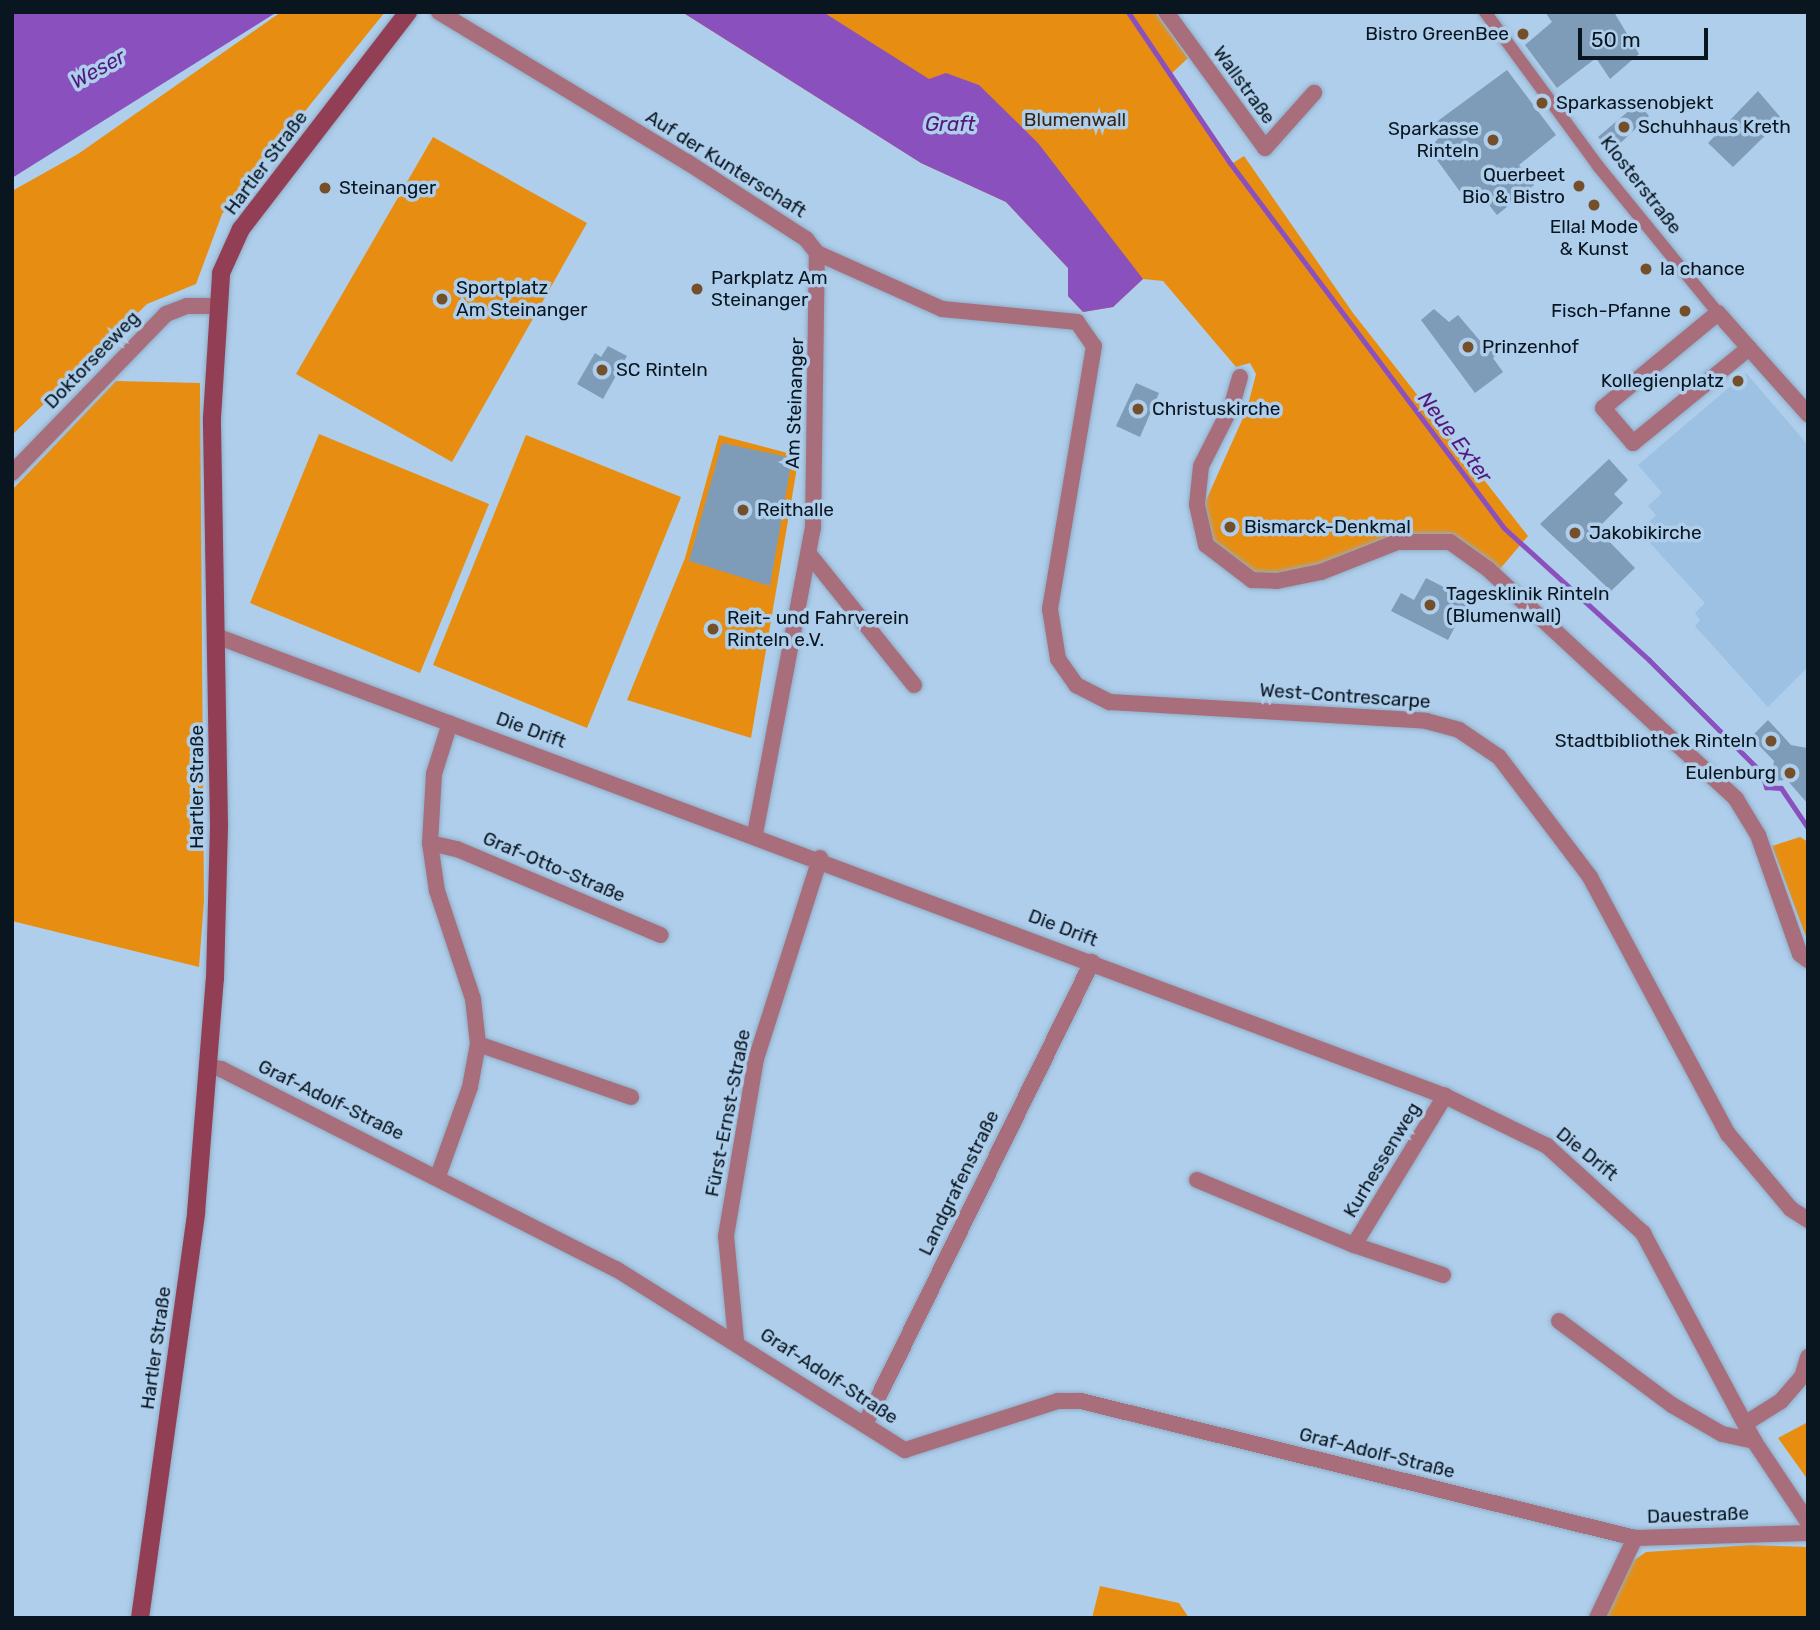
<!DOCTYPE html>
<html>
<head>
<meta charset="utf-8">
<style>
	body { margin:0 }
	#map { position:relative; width:1820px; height:1630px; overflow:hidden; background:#aeceeb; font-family:Rubik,sans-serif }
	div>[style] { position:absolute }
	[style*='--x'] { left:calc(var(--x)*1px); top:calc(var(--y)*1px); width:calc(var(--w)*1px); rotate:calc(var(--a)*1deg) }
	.built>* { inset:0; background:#9cc1e2 }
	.green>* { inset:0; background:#e78e12 }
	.water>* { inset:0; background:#8a51be }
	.stream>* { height:5px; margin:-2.5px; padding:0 2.5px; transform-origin:2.5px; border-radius:2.5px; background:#8a51be }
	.building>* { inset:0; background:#7e9cb7 }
	.roads { filter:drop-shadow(0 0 2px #90adc6) drop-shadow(0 0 2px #90adc6) }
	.pedestrian>* { height:12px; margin:-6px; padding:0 6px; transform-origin:6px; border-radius:6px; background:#a96e7b }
	.minor>* { height:16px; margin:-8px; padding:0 8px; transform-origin:8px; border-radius:8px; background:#a96e7b }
	.secondary>* { height:18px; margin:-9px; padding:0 9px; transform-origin:9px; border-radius:9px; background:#923f55 }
	.dots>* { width:19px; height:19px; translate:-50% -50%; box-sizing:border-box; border:4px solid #aeceeb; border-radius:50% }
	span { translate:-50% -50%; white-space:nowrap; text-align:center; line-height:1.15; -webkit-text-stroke:7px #aeceeb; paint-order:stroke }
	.poi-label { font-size:19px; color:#09151f }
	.right { translate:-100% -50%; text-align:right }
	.left { translate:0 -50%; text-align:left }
	.street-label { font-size:19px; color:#09151f }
	.park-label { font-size:19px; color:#382614 }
	.water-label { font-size:21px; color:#52187e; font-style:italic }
	.frame { position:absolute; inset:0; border:14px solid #09151f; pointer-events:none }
	.scale { position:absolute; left:1578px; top:28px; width:130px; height:32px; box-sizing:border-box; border:4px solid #09151f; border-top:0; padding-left:9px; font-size:21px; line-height:24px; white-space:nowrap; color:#09151f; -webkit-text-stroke:5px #aeceeb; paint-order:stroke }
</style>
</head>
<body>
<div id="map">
	<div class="built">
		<i style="clip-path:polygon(1746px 373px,1808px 445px,1808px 667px,1768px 707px,1695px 626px,1700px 620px,1695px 613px,1705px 603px,1640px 532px,1656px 515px,1648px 506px,1662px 493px,1638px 465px)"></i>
	</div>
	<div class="green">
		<i style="clip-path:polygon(281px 12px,385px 12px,222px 214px,196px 284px,147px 304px,12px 435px,12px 191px,78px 154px)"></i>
		<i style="clip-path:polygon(682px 12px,1155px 12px,1188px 58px,1172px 73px,1233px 163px,1244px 156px,1353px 313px,1528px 536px,1494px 576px,1425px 538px,1278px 578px,1225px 563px,1204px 540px,1203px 507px,1247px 409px,1256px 374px,1250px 363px,1236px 367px,1163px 281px,1143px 279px,1113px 307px,1083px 312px,1068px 296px,1068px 268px,1006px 202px,921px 163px)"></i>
		<i style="clip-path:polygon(433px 137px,587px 223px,452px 462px,296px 374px)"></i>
		<i style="clip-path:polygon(116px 381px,200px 383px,204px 901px,199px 967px,12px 921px,12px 490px)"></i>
		<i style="clip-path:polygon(319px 434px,489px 504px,420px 673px,250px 603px)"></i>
		<i style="clip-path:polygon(526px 435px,681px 497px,587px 728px,433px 665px)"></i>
		<i style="clip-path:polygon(719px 435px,799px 456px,751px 738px,627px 700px,685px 558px)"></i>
		<i style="clip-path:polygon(1800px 837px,1808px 842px,1808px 942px,1772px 846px)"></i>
		<i style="clip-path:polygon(1808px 1422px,1808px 1480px,1778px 1438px)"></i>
		<i style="clip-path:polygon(1750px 1545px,1808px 1547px,1808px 1618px,1604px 1618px,1630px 1563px,1646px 1552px)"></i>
		<i style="clip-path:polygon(1100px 1586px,1179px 1603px,1189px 1618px,1092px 1618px)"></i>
	</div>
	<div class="water">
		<i style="clip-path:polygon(12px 12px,277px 12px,12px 178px)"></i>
		<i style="clip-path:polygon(682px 12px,823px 12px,929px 79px,946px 73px,979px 85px,1038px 143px,1143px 279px,1113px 307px,1083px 312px,1068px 296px,1068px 268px,1006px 202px,921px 163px)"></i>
	</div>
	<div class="stream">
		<i style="--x:1128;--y:12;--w:182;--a:56"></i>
		<i style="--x:1230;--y:163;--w:456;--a:53.1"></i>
		<i style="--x:1504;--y:528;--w:196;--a:42.3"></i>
		<i style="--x:1649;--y:660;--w:160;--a:45"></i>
		<i style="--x:1762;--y:773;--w:15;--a:74"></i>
		<i style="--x:1766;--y:787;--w:15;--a:4"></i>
		<i style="--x:1781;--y:788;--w:48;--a:56"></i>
	</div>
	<div class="building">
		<i style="clip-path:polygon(1545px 12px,1614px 12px,1639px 54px,1610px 79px,1596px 58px,1557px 88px,1525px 45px,1552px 22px)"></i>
		<i style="clip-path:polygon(1507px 70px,1556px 135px,1519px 165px,1534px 185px,1497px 215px,1481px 195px,1469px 204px,1429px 149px,1443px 133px,1435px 123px)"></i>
		<i style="clip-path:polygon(1758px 91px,1782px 119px,1733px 167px,1708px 143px)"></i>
		<i style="clip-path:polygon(1638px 103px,1649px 116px,1611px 152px,1598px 137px)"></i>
		<i style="clip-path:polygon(1434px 309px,1449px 322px,1458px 315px,1481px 342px,1490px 337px,1501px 352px,1493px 358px,1503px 372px,1475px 393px,1421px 320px)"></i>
		<i style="clip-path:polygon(608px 346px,627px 356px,603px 399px,577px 384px,595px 353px,601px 357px)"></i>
		<i style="clip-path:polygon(1136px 383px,1159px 393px,1140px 437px,1116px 426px)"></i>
		<i style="clip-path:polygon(722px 443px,792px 458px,770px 586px,689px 561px)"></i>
		<i style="clip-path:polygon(1609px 459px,1628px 480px,1614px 494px,1623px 503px,1597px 529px,1635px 568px,1611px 591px,1540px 524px)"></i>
		<i style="clip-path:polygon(1426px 578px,1469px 600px,1448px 640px,1391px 611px,1401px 593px,1414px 600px)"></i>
		<i style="clip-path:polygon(1768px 720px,1791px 745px,1807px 748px,1808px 804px,1787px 780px,1771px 781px,1774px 761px,1751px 737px)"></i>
	</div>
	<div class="roads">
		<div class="pedestrian">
			<i style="--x:1485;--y:12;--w:191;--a:53.7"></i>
			<i style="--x:1598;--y:166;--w:190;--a:50.8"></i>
		</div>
		<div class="minor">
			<i style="--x:439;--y:12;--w:290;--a:31.2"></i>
			<i style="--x:687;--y:162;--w:142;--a:32.9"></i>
			<i style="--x:806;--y:239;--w:18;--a:52"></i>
			<i style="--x:817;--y:253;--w:137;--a:24.1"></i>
			<i style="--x:942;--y:309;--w:136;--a:5.5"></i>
			<i style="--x:1077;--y:322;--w:29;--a:55"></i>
			<i style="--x:1094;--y:346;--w:267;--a:99.5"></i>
			<i style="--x:1050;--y:609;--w:51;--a:80.9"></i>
			<i style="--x:1058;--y:659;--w:32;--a:55"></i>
			<i style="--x:1076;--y:685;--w:38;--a:27"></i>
			<i style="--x:1110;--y:702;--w:317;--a:3.4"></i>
			<i style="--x:1426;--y:721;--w:34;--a:15"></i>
			<i style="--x:1459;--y:730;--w:48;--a:34"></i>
			<i style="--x:1499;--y:757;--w:151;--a:52.8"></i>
			<i style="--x:1590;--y:877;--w:292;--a:61.8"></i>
			<i style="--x:1728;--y:1134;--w:98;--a:50"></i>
			<i style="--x:1791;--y:1209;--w:20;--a:33"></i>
			<i style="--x:1166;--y:12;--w:168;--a:53.9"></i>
			<i style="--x:1265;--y:148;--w:74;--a:-48.3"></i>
			<i style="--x:1749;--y:348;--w:150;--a:140.7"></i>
			<i style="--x:1633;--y:443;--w:46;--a:-130.6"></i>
			<i style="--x:1603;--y:408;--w:149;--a:-39.6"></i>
			<i style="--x:1718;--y:313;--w:47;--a:48.5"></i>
			<i style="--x:1749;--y:348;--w:89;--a:48.2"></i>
			<i style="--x:1240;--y:377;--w:29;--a:106"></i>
			<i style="--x:1232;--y:405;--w:68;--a:116.9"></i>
			<i style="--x:1201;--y:466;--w:39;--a:96"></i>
			<i style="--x:1197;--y:505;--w:41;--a:77.3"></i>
			<i style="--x:1206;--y:545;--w:58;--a:37.3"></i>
			<i style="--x:1252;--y:580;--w:25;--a:2"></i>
			<i style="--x:1277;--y:581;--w:45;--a:-11.6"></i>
			<i style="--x:1321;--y:572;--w:82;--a:-21.5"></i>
			<i style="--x:1397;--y:542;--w:53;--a:0"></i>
			<i style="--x:1450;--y:542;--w:47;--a:35.4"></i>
			<i style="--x:1488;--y:569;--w:338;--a:42.8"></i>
			<i style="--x:1736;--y:799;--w:42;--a:58.6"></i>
			<i style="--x:1758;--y:835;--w:126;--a:70.6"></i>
			<i style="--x:1800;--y:954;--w:10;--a:37"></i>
			<i style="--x:12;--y:473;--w:221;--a:-45.9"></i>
			<i style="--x:166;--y:314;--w:22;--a:-21"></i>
			<i style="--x:187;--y:306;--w:29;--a:0"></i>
			<i style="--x:809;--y:554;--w:168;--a:51.3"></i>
			<i style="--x:216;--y:636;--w:1312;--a:20.52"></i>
			<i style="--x:1445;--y:1096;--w:114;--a:26.1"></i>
			<i style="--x:1547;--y:1146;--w:130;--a:42.2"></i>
			<i style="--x:1643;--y:1233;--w:236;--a:61.9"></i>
			<i style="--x:1754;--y:1441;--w:97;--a:56.3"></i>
			<i style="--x:755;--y:834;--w:311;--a:-79.3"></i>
			<i style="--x:813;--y:528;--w:275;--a:-89.2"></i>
			<i style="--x:430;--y:843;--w:28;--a:13"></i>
			<i style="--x:457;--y:849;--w:221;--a:22.9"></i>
			<i style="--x:478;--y:1044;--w:162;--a:19.1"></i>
			<i style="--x:209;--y:1067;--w:12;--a:9"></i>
			<i style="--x:221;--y:1069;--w:443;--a:26.9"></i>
			<i style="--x:616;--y:1269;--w:341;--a:32.1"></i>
			<i style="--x:905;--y:1450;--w:161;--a:-17.8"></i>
			<i style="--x:1058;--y:1401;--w:23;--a:0"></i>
			<i style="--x:1081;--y:1401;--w:571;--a:13.89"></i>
			<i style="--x:438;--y:1176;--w:95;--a:-70.2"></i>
			<i style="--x:470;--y:1087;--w:44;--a:-79.5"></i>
			<i style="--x:478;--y:1044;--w:45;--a:-96.3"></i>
			<i style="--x:473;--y:999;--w:114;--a:-108.4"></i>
			<i style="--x:437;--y:891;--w:49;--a:-98.3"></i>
			<i style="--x:430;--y:843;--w:69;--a:-86.7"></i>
			<i style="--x:434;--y:774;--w:53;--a:-72.6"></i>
			<i style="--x:1197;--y:1180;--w:170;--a:22.5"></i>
			<i style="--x:1354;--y:1245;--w:175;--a:-58.6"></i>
			<i style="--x:1354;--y:1245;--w:94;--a:18.6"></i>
			<i style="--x:1559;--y:1321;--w:141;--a:36.6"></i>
			<i style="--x:1672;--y:1405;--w:58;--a:30.1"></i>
			<i style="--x:1722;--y:1434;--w:33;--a:12"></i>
			<i style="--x:736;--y:1340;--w:104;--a:-95.5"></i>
			<i style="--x:726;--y:1236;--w:180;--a:-80.4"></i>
			<i style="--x:756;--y:1059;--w:211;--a:-72.3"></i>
			<i style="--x:1746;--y:1423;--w:41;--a:-32.2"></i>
			<i style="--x:1781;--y:1401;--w:32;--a:-49"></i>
			<i style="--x:1802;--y:1377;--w:21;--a:-73"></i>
			<i style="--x:865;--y:1424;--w:515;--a:-63.83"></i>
			<i style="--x:1597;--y:1618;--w:89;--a:-64.6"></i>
			<i style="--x:1635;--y:1538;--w:173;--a:-1.7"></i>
		</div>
		<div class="secondary">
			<i style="--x:140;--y:1618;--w:409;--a:-82.1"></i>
			<i style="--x:196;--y:1213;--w:235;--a:-85.4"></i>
			<i style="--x:215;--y:979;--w:153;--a:-88.5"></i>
			<i style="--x:219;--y:826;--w:408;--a:-91"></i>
			<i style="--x:212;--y:418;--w:145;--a:-86.4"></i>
			<i style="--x:221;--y:273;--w:48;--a:-65.6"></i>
			<i style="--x:241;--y:229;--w:274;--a:-52.4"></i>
		</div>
	</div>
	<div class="dots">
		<i style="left:1523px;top:34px;background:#744f2a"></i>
		<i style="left:1542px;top:103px;background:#744f2a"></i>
		<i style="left:1624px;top:127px;background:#744f2a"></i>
		<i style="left:1493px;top:140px;background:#744f2a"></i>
		<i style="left:1579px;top:186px;background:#744f2a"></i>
		<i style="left:325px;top:188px;background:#744f2a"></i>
		<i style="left:1594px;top:205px;background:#744f2a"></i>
		<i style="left:1646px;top:269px;background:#744f2a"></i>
		<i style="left:697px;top:289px;background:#744f2a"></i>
		<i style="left:442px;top:299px;background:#744f2a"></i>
		<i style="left:1685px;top:311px;background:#744f2a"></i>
		<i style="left:1468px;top:347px;background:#744f2a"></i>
		<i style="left:602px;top:370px;background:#744f2a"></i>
		<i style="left:1738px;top:381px;background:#744f2a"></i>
		<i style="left:1138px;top:409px;background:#744f2a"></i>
		<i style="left:743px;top:510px;background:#744f2a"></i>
		<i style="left:1230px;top:527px;background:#744f2a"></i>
		<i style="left:1575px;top:533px;background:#744f2a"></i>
		<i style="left:1430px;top:605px;background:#744f2a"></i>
		<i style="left:713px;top:629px;background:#744f2a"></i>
		<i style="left:1771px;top:741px;background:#744f2a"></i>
		<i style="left:1790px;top:773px;background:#744f2a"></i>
	</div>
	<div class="poi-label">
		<span class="right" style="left:1509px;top:34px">Bistro GreenBee</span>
		<span class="left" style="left:1556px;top:103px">Sparkassenobjekt</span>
		<span class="left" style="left:1638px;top:127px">Schuhhaus Kreth</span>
		<span class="right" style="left:1479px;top:140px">Sparkasse<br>Rinteln</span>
		<span class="right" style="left:1565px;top:186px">Querbeet<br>Bio &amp; Bistro</span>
		<span class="left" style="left:339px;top:188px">Steinanger</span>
		<span style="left:1594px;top:238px">Ella! Mode<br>&amp; Kunst</span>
		<span class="left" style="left:1660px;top:269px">la chance</span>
		<span class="left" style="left:711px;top:289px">Parkplatz Am<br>Steinanger</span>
		<span class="left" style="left:456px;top:299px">Sportplatz<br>Am Steinanger</span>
		<span class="right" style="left:1671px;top:311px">Fisch-Pfanne</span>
		<span class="left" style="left:1482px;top:347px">Prinzenhof</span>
		<span class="left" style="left:616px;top:370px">SC Rinteln</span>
		<span class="right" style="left:1724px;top:381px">Kollegienplatz</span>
		<span class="left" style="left:1152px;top:409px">Christuskirche</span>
		<span class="left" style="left:757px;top:510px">Reithalle</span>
		<span class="left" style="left:1244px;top:527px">Bismarck-Denkmal</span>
		<span class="left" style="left:1589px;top:533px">Jakobikirche</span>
		<span class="left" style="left:1446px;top:605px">Tagesklinik Rinteln<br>(Blumenwall)</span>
		<span class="left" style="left:727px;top:629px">Reit- und Fahrverein<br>Rinteln e.V.</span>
		<span class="right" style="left:1757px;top:741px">Stadtbibliothek Rinteln</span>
		<span class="right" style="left:1776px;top:773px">Eulenburg</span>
	</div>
	<div class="street-label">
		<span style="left:1244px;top:85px;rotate:54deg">Wallstraße</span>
		<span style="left:266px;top:163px;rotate:-53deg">Hartler Straße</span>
		<span style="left:726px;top:164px;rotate:32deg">Auf der Kunterschaft</span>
		<span style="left:1641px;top:185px;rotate:52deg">Klosterstraße</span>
		<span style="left:92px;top:360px;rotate:-46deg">Doktorseeweg</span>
		<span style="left:795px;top:403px;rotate:-88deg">Am Steinanger</span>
		<span style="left:1345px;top:696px;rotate:4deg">West-Contrescarpe</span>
		<span style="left:531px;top:730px;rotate:20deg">Die Drift</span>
		<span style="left:197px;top:787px;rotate:-90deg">Hartler Straße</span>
		<span style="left:554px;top:867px;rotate:23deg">Graf-Otto-Straße</span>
		<span style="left:1063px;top:928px;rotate:21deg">Die Drift</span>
		<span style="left:331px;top:1100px;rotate:26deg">Graf-Adolf-Straße</span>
		<span style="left:728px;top:1113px;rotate:-79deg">Fürst-Ernst-Straße</span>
		<span style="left:1587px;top:1154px;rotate:39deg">Die Drift</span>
		<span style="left:1382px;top:1160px;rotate:-59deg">Kurhessenweg</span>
		<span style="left:959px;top:1183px;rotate:-64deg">Landgrafenstraße</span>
		<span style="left:156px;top:1348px;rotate:-82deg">Hartler Straße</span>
		<span style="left:829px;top:1376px;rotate:33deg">Graf-Adolf-Straße</span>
		<span style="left:1377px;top:1453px;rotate:14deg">Graf-Adolf-Straße</span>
		<span style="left:1698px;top:1515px;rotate:-2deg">Dauestraße</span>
	</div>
	<div class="park-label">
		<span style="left:1075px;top:120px">Blumenwall</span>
	</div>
	<div class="water-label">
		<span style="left:98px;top:69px;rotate:-29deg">Weser</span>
		<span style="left:950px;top:124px">Graft</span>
		<span style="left:1455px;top:437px;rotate:53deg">Neue Exter</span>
	</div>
	<div class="frame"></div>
	<div class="scale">50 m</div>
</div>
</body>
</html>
